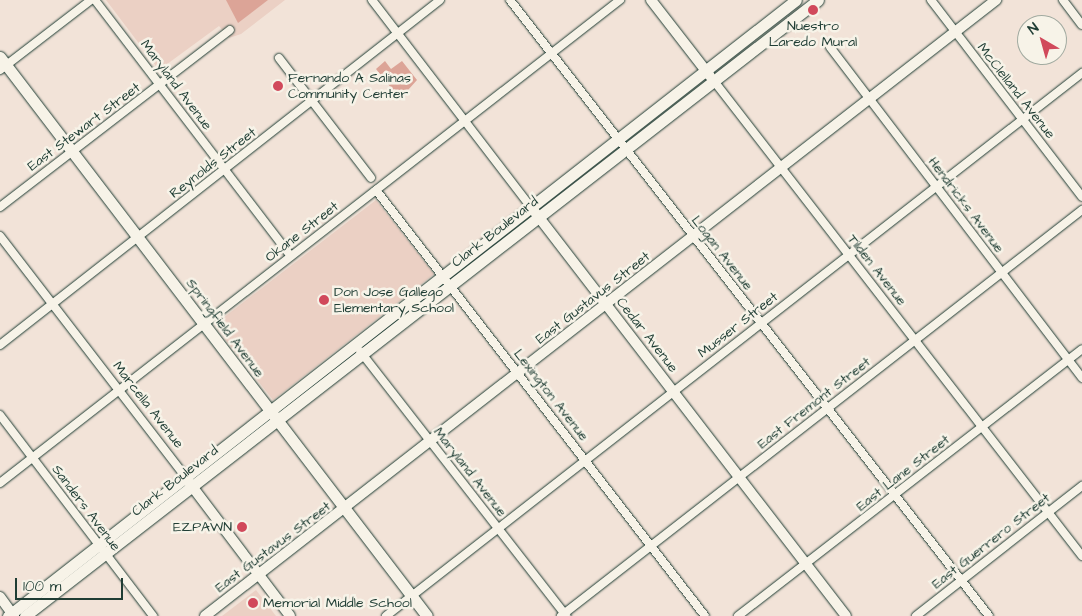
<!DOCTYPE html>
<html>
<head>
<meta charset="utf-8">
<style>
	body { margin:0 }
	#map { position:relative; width:1082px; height:616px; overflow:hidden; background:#f2e3d8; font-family:"Architects Daughter",sans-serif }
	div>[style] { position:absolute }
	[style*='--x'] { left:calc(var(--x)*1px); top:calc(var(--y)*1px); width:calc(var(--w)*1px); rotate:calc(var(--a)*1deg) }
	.built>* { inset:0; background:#ebd0c4 }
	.building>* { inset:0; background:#dca497 }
	.roads { filter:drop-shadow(0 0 1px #1f3d34) drop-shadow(0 0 1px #1f3d34) }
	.minor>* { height:8px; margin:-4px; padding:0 4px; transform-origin:4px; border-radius:4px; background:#f7f3e8 }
	.tertiary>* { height:10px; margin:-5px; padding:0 5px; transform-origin:5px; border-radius:5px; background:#f7f3e8 }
	.secondary>* { height:11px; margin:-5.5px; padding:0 5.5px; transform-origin:5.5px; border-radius:5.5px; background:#f7f3e8 }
	.dots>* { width:14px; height:14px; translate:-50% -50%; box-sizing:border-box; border:2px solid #f7f3e8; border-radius:50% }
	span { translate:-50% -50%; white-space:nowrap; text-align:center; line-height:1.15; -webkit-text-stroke:5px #f7f3e8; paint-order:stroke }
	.poi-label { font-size:14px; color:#1f3d34 }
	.left { translate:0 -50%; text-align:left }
	.right { translate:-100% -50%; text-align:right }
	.street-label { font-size:14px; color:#1f3d34 }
	.north { position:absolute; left:1017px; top:15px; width:50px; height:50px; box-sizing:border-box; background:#f7f3e8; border:1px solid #a1aaa0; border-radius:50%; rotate:322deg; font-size:14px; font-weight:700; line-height:20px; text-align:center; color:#1f3d34 }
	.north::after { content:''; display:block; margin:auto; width:18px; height:22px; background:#d1495b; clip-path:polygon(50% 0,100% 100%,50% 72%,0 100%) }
	.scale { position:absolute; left:15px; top:578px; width:108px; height:22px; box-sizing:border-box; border:2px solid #1f3d34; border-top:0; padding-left:6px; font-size:15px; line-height:18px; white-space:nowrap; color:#1f3d34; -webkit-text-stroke:4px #f7f3e8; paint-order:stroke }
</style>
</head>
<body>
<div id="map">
	<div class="built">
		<i style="clip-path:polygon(106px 0,285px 0,241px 34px,229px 38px,219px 26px,159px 70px)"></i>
		<i style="clip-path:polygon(376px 200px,434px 274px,273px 400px,214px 325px)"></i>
		<i style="clip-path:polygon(256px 590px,276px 616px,222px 616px)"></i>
	</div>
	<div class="building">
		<i style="clip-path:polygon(226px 0,268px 0,238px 23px)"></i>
		<i style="clip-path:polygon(385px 61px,391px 69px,402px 61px,417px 80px,400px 99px,376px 69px)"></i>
	</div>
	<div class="roads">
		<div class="minor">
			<i style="--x:95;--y:0;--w:322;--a:52.6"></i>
			<i style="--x:372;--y:0;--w:261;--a:52.5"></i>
			<i style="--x:510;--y:0;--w:780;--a:52.13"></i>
			<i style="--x:931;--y:0;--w:248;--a:52.5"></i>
			<i style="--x:1063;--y:0;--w:31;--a:53"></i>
			<i style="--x:830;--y:47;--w:416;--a:52.7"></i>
			<i style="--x:279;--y:58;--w:151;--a:52.5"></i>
			<i style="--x:0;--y:70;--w:115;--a:-37.6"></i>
			<i style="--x:714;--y:81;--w:601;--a:52.23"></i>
			<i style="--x:376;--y:190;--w:538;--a:52.32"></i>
			<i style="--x:0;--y:207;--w:290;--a:-37.6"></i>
			<i style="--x:0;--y:236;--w:303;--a:52.4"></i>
			<i style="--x:0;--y:345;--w:559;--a:-38.1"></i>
			<i style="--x:360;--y:351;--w:336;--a:52.1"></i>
			<i style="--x:0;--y:415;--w:253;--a:52.7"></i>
			<i style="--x:0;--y:483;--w:786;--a:-37.92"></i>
			<i style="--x:386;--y:616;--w:883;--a:-37.96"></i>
			<i style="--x:561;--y:616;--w:661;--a:-37.93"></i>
			<i style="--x:738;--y:616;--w:435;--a:-37.8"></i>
			<i style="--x:916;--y:616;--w:211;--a:-38.1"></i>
		</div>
		<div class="tertiary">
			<i style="--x:651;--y:0;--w:96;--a:52.2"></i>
			<i style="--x:531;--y:207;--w:516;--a:52.4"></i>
			<i style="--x:188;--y:481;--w:169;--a:52.9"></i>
			<i style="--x:0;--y:597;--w:24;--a:54"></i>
			<i style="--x:205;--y:616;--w:1003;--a:-37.91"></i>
		</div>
		<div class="secondary">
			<i style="--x:0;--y:57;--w:703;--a:52.63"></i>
			<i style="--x:8;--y:616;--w:1000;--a:-38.02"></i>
			<i style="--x:25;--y:616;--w:1004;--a:-37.84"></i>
		</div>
	</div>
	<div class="dots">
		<i style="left:813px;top:10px;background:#d1495b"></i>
		<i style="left:278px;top:86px;background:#d1495b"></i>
		<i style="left:324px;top:300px;background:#d1495b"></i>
		<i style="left:242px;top:527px;background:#d1495b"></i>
		<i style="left:253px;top:603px;background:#d1495b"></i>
	</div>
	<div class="poi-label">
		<span style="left:813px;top:34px">Nuestro<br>Laredo Mural</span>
		<span class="left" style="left:288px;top:86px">Fernando A Salinas<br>Community Center</span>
		<span class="left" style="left:334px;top:300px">Don Jose Gallego<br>Elementary School</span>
		<span class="right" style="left:232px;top:527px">EZPAWN</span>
		<span class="left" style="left:263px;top:603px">Memorial Middle School</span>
	</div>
	<div class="street-label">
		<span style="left:176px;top:85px;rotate:53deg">Maryland Avenue</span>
		<span style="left:1016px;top:91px;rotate:52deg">McClelland Avenue</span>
		<span style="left:84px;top:127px;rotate:-37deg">East Stewart Street</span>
		<span style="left:213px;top:163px;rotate:-38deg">Reynolds Street</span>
		<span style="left:966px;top:205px;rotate:53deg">Hendricks Avenue</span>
		<span style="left:302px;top:232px;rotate:-38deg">Okane Street</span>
		<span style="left:495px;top:232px;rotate:-38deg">Clark Boulevard</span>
		<span style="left:722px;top:253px;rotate:52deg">Logan Avenue</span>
		<span style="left:877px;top:270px;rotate:52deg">Tilden Avenue</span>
		<span style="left:593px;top:298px;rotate:-38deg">East Gustavus Street</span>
		<span style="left:738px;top:325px;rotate:-38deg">Musser Street</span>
		<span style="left:225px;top:328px;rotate:53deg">Springfield Avenue</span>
		<span style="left:647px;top:335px;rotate:52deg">Cedar Avenue</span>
		<span style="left:551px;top:395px;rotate:52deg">Lexington Avenue</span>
		<span style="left:814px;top:403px;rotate:-38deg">East Fremont Street</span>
		<span style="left:148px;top:405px;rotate:52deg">Marcella Avenue</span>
		<span style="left:470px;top:472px;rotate:52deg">Maryland Avenue</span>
		<span style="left:903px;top:473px;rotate:-38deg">East Lane Street</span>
		<span style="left:175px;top:481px;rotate:-38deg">Clark Boulevard</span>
		<span style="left:86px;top:508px;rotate:53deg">Sanders Avenue</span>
		<span style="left:991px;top:541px;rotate:-38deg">East Guerrero Street</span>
		<span style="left:273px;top:547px;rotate:-37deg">East Gustavus Street</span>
	</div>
	<div class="north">N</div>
	<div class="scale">100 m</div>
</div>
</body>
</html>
